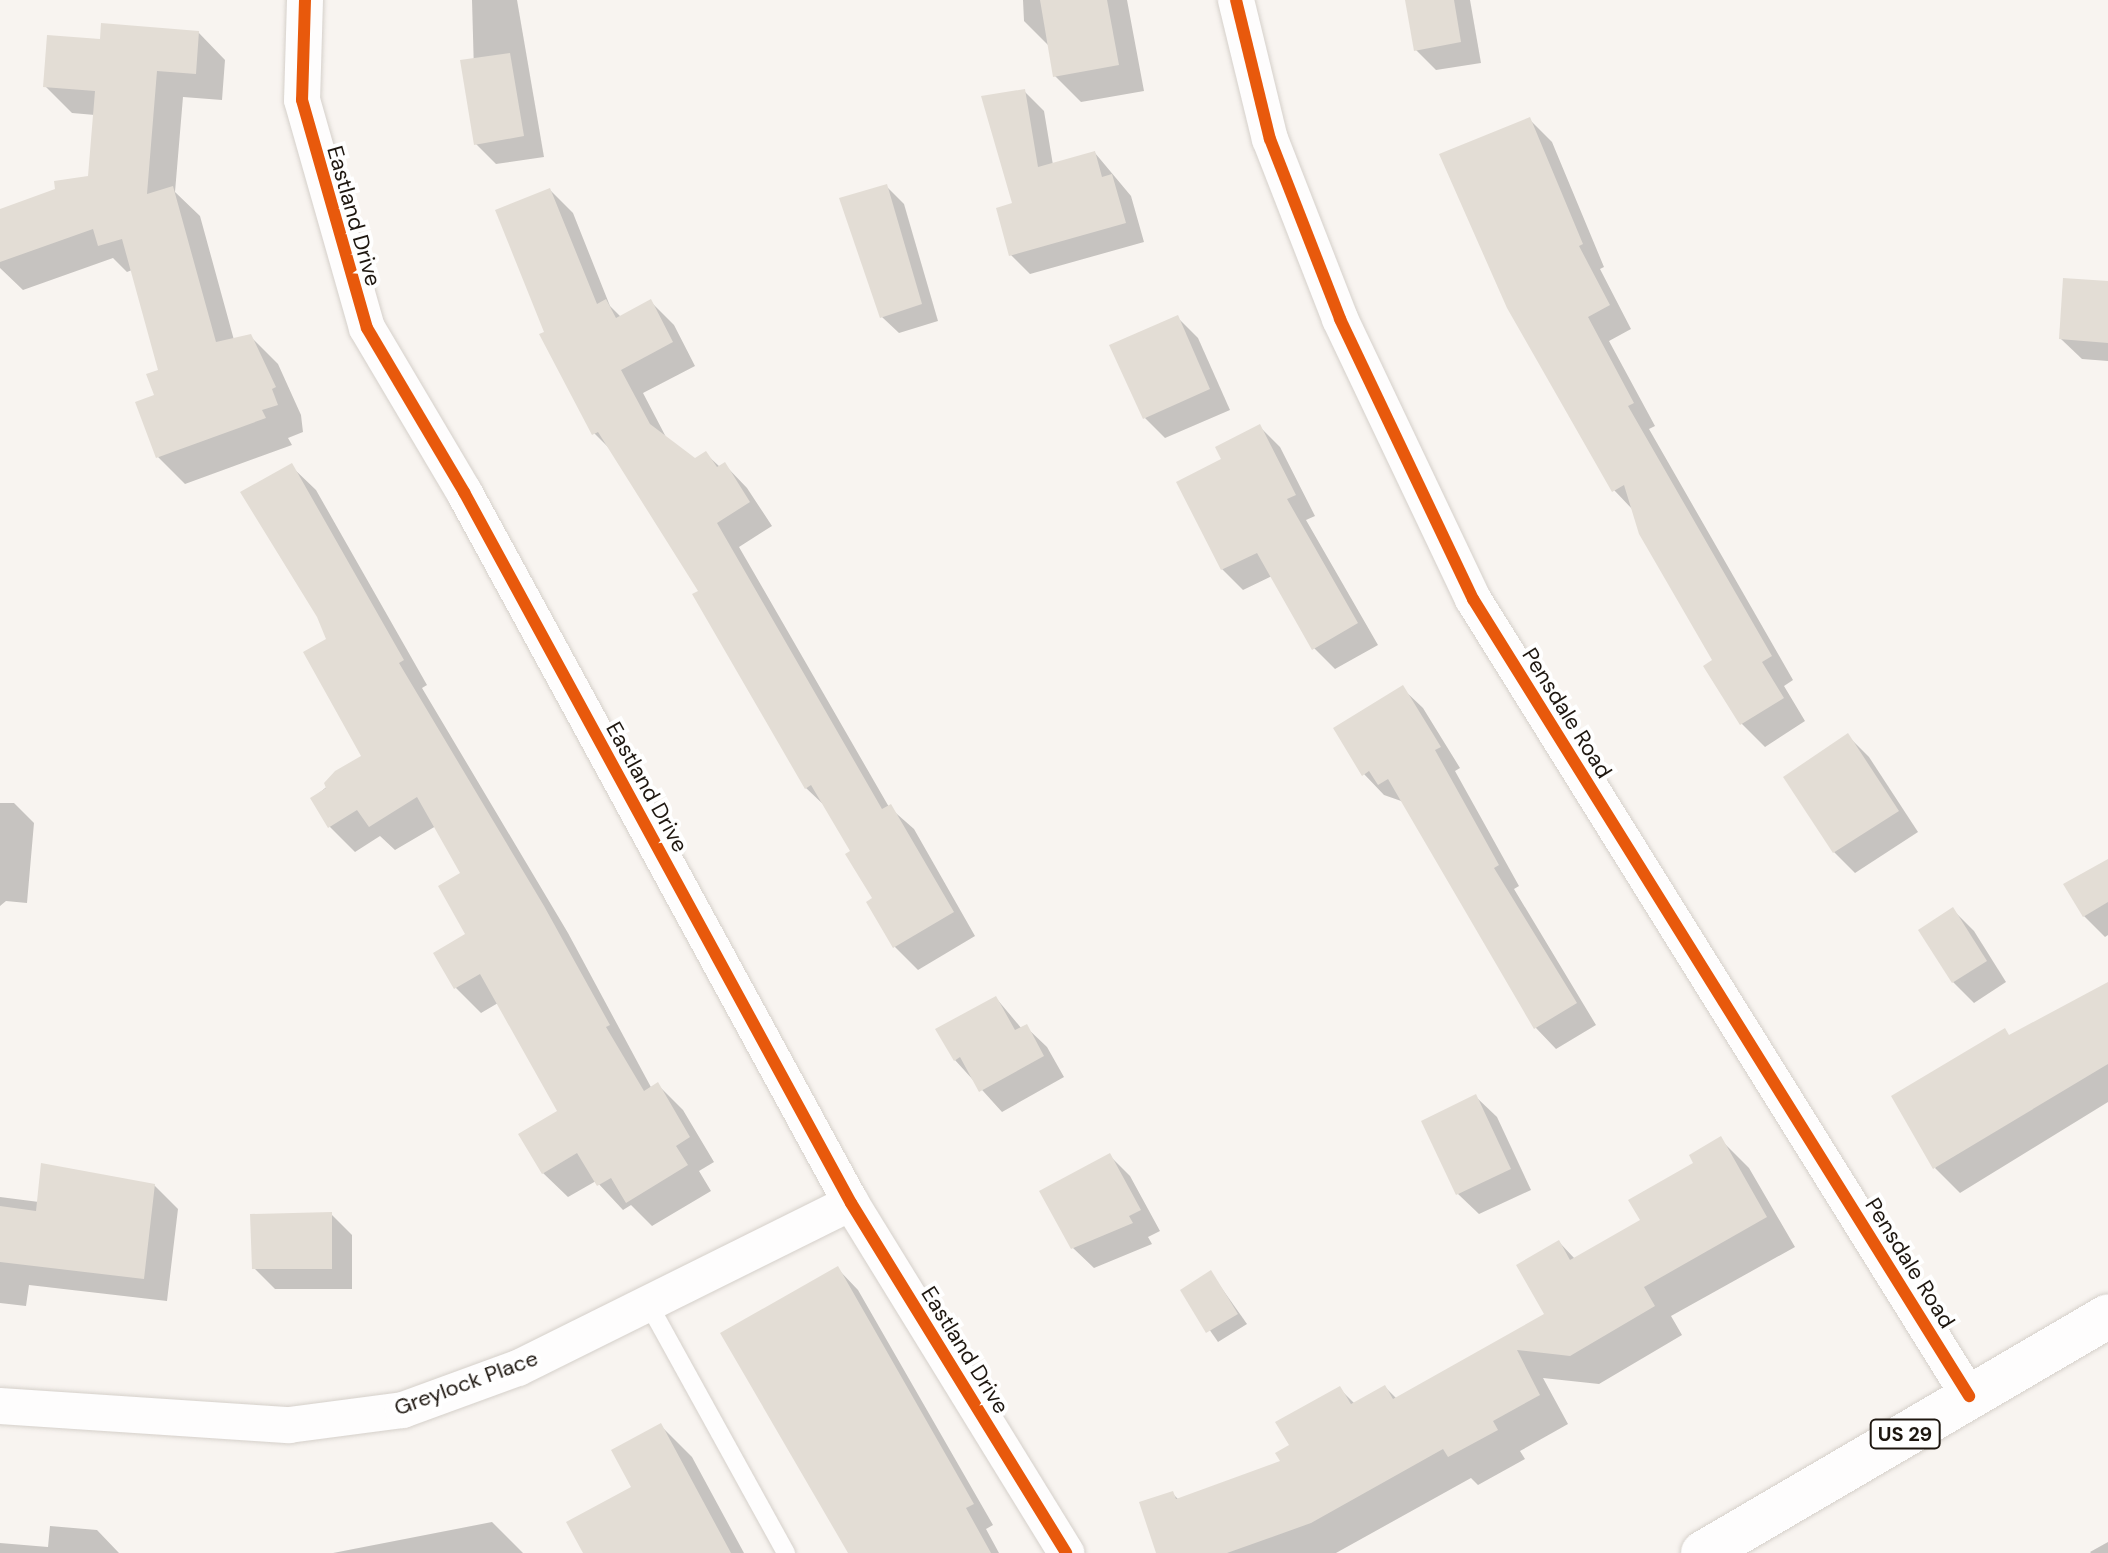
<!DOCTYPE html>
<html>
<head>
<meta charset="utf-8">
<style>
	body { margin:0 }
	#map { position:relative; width:2108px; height:1553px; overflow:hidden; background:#f8f4f0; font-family:"DM Sans",sans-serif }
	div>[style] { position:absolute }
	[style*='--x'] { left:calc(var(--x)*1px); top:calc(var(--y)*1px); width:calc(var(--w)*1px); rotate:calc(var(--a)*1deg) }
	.shadow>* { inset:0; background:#0003 }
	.building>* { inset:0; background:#e3ddd5 }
	.roads { filter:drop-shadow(0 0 2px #d5d0ca) drop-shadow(0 0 2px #d5d0ca) }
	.lane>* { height:18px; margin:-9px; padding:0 9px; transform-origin:9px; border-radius:9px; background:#fefdfd }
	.street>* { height:36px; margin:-18px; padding:0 18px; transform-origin:18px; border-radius:18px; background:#fefdfd }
	.highway>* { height:44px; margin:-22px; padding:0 22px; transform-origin:22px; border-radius:22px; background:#fefdfd }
	.cycleway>* { height:12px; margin:-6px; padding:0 6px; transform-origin:6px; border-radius:6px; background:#e8590c }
	span { translate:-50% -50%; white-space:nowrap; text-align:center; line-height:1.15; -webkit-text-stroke:8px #fff; paint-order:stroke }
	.shield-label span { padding:2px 6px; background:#fff; border:2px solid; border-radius:6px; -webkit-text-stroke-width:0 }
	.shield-label { font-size:20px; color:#1e1710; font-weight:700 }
	.street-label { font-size:22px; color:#1e1710 }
</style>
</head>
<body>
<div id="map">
	<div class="shadow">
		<i style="clip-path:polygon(472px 0,517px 0,544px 157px,496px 164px,476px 144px)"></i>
		<i style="clip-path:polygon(1023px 0,1127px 0,1144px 91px,1081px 102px,1055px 76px,1050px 47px,1024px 21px)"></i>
		<i style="clip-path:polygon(1407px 0,1470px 0,1481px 63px,1436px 70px,1416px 50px)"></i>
		<i style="clip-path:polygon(198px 32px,225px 60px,222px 100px,183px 97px,175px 192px,200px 216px,234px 340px,251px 337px,278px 364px,301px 415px,303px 432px,288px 438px,292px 445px,185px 484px,158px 457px,160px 372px,132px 270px,127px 272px,113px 258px,23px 290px,0 268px,0 211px,90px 178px,95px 115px,72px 113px,45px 86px,102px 41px)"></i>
		<i style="clip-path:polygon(1024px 91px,1044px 111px,1053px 165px,1095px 153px,1131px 196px,1144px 242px,1030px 274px,1011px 255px)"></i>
		<i style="clip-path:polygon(1529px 119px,1552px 142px,1604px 267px,1600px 269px,1631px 329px,1609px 341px,1655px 426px,1649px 429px,1793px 680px,1784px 686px,1805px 721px,1765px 747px,1742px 724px,1706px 666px,1715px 661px,1633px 510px,1614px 490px)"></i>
		<i style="clip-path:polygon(887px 187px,904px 204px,938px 321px,899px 333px,882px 317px,842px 200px)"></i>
		<i style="clip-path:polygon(550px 190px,573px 213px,610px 306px,621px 317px,651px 302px,674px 325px,695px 366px,643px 393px,667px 439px,695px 461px,706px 454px,720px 467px,724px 464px,747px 488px,772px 526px,739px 547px,889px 807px,914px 829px,975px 936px,918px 970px,895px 947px,853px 851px,827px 808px,806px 788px,701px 592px,615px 454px,594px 433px,546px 333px)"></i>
		<i style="clip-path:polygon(2108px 283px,2108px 361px,2082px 359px,2061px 339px)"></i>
		<i style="clip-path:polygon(1177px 317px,1198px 338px,1230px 410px,1165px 438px,1145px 418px)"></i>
		<i style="clip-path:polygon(1260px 427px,1280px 447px,1315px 516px,1306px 520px,1378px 645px,1335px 669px,1314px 648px,1272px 576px,1243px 590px,1222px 569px,1224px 460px)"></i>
		<i style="clip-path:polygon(291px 466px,316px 490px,427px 685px,422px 688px,568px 933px,652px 1089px,658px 1085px,683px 1110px,714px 1162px,699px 1171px,711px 1191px,652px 1226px,631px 1205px,623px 1210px,596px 1181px,568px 1197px,543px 1173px,559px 1112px,498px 1003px,481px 1013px,456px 988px,468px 935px,462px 874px,436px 826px,395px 850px,380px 836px,355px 852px,330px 827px,313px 798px,363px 757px,328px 640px)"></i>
		<i style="clip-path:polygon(1402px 688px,1423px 708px,1460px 768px,1455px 771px,1519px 886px,1514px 889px,1596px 1025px,1556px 1049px,1536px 1028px,1404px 802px,1384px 795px,1364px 774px)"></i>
		<i style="clip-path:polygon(1848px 736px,1869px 757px,1918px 832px,1855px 873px,1834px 852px)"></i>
		<i style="clip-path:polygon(0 803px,14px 803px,34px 823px,27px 903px,6px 901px,0 906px)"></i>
		<i style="clip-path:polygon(2108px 861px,2108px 935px,2105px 937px,2084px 916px)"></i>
		<i style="clip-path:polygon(1953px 910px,1974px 931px,2006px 982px,1974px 1003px,1953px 982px)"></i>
		<i style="clip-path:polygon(2108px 985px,2108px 1102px,1960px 1193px,1935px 1168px,2010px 1037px)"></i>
		<i style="clip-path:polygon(996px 998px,1022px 1029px,1026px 1027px,1047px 1047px,1064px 1077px,1002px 1112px,955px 1060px)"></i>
		<i style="clip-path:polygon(1476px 1097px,1497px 1117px,1531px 1190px,1479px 1214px,1458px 1194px)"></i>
		<i style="clip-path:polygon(1720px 1139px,1749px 1168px,1795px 1247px,1671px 1316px,1682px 1335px,1599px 1384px,1543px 1378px,1568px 1424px,1520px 1451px,1525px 1459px,1478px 1485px,1471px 1478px,1336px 1553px,1159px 1553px,1172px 1493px,1179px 1500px,1282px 1462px,1340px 1389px,1355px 1404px,1385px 1387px,1397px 1399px,1547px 1315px,1559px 1242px,1575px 1259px,1642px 1221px)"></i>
		<i style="clip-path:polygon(1109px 1155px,1130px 1176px,1160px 1231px,1148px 1237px,1152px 1244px,1094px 1268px,1073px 1248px)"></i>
		<i style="clip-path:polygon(43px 1166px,154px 1185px,178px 1209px,167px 1301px,29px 1285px,26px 1306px,0 1303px,0 1197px,39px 1202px)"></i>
		<i style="clip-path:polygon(331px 1214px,352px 1235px,352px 1289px,275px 1289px,254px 1268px)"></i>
		<i style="clip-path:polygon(838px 1269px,858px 1290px,993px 1525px,986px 1529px,999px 1553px,853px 1553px)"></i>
		<i style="clip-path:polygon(1211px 1273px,1247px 1324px,1218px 1342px,1182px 1290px)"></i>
		<i style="clip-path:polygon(661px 1426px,692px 1457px,744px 1553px,585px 1553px,634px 1488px)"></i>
		<i style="clip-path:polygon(492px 1522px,523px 1553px,333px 1553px)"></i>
		<i style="clip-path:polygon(50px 1526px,97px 1530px,119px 1553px,0 1553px,0 1543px,48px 1547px)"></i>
		<i style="clip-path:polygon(2108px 1542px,2108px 1553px,2091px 1553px,2090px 1552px)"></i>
	</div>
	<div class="building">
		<i style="clip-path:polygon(1040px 0,1107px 0,1119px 65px,1053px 77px)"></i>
		<i style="clip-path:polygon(1405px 0,1454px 0,1461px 42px,1414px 51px)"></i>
		<i style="clip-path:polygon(101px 23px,199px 31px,196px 74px,157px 71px,147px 194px,173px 186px,216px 342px,251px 334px,276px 387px,272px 389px,278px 405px,262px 410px,266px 418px,156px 458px,135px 402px,154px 395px,146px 374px,158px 370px,122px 239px,98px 246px,93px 229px,0 262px,0 209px,55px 189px,54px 181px,88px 176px,95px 91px,43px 87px,47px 35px,100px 39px)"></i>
		<i style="clip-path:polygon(510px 53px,524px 136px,474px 145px,460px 60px)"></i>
		<i style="clip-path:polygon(1025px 89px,1038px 167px,1095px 151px,1102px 177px,1112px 174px,1126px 223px,1009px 256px,996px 208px,1012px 203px,981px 96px)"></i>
		<i style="clip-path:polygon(1530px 117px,1583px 244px,1579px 246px,1610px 305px,1588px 317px,1634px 403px,1628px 406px,1772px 656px,1762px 662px,1784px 698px,1740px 725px,1703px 666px,1712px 660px,1639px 534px,1624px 485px,1612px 492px,1507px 308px,1439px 154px)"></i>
		<i style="clip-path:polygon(887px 184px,922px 304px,880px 318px,839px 198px)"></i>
		<i style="clip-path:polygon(550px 188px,597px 304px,606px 299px,616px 318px,651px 299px,673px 342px,621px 370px,650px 424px,695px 458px,706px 451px,717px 467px,725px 462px,750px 502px,717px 523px,882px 809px,891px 804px,954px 912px,893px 948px,866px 902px,872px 898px,845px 854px,850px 851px,811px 785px,805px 789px,692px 594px,698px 591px,598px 432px,592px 435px,539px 334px,544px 332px,495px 210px)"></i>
		<i style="clip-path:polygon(2063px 278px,2108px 281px,2108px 343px,2059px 339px)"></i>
		<i style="clip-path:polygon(1178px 315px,1210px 389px,1143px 419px,1109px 345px)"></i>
		<i style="clip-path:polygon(1260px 424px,1296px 495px,1287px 499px,1358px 623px,1312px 650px,1257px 553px,1221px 570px,1176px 482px,1221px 459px,1215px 447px)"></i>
		<i style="clip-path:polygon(292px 463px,404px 660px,399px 663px,544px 906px,610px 1025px,606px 1027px,644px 1091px,658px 1082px,690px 1137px,676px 1146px,688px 1165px,626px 1203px,611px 1178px,597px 1186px,577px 1153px,542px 1174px,518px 1134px,557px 1111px,480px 974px,454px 989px,433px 953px,465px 934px,438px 886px,460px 873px,417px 797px,369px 827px,357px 810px,328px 828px,310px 798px,326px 788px,324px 783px,335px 771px,361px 756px,303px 652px,326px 639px,317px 617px,240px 492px)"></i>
		<i style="clip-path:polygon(1403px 685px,1441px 747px,1435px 750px,1499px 865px,1494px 868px,1577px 1003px,1534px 1029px,1388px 779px,1378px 785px,1369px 771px,1362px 776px,1333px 728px)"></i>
		<i style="clip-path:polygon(1848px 733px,1899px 811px,1833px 853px,1783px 777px)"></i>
		<i style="clip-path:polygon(2108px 859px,2108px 902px,2083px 917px,2063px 884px)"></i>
		<i style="clip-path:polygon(1953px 907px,1987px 961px,1952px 983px,1918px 930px)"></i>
		<i style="clip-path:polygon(2108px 982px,2108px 1064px,1933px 1169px,1891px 1096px,2005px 1028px,2009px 1035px)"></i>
		<i style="clip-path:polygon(996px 996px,1015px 1030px,1027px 1024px,1044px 1056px,979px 1092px,960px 1057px,954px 1061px,935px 1029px)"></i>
		<i style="clip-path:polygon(1476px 1094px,1511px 1169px,1456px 1195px,1421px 1121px)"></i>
		<i style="clip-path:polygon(1721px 1136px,1767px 1217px,1644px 1287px,1655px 1306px,1570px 1356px,1517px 1350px,1540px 1395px,1493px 1421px,1498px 1430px,1448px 1457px,1443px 1449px,1311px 1523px,1227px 1553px,1156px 1553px,1139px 1502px,1173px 1491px,1176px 1499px,1280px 1461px,1275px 1453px,1289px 1445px,1275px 1422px,1340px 1386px,1351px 1404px,1385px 1385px,1393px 1399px,1544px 1314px,1516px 1265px,1559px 1240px,1570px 1260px,1640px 1220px,1628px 1200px,1693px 1163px,1689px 1155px)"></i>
		<i style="clip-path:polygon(1110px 1153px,1141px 1210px,1129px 1216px,1133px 1223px,1071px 1249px,1039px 1191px)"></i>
		<i style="clip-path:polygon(41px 1163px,155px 1184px,144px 1279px,0 1262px,0 1206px,36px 1211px)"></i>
		<i style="clip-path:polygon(332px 1212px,332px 1269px,252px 1269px,250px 1214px)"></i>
		<i style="clip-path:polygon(838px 1266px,974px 1504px,966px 1508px,991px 1553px,848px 1553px,720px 1333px)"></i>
		<i style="clip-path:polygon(1211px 1270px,1238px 1314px,1206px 1333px,1180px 1290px)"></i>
		<i style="clip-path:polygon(661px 1423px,731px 1553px,583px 1553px,566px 1522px,631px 1487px,611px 1450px)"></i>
	</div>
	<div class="roads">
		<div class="lane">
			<i style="--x:648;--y:1303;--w:286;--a:61.1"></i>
		</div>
		<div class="street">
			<i style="--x:305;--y:0;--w:100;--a:91.7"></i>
			<i style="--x:302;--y:100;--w:237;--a:74.1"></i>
			<i style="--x:367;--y:328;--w:191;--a:59.4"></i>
			<i style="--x:464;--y:492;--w:809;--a:61.44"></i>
			<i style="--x:851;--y:1203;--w:411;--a:58.4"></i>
			<i style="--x:1236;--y:0;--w:143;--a:76.3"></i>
			<i style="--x:1270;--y:139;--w:193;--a:68.7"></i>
			<i style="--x:1340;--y:319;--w:310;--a:64.6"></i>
			<i style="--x:1473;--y:599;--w:939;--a:58.1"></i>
			<i style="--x:0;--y:1406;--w:290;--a:3.8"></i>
			<i style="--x:289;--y:1425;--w:115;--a:-7.5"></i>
			<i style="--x:403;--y:1410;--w:122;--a:-20.1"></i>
			<i style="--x:518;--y:1368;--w:372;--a:-26.4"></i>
		</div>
		<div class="highway">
			<i style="--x:1703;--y:1553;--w:469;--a:-30.3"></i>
		</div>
	</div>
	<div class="cycleway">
		<i style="--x:305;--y:0;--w:100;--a:91.7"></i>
		<i style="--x:302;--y:100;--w:237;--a:74.1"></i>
		<i style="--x:367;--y:328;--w:191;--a:59.4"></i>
		<i style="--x:464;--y:492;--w:809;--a:61.44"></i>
		<i style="--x:851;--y:1203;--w:411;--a:58.4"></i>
		<i style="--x:1236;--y:0;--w:143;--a:76.3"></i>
		<i style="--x:1270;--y:139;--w:193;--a:68.7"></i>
		<i style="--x:1340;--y:319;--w:310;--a:64.6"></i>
		<i style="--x:1473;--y:599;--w:939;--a:58.1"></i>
	</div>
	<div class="shield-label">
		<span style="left:1905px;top:1434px">US 29</span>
	</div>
	<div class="street-label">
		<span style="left:354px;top:216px;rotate:74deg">Eastland Drive</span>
		<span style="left:1567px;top:713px;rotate:58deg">Pensdale Road</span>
		<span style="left:647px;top:787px;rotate:61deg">Eastland Drive</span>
		<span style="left:1910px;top:1263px;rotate:58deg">Pensdale Road</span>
		<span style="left:965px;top:1350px;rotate:58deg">Eastland Drive</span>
		<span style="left:466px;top:1383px;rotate:-20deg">Greylock Place</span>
	</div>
</div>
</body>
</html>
